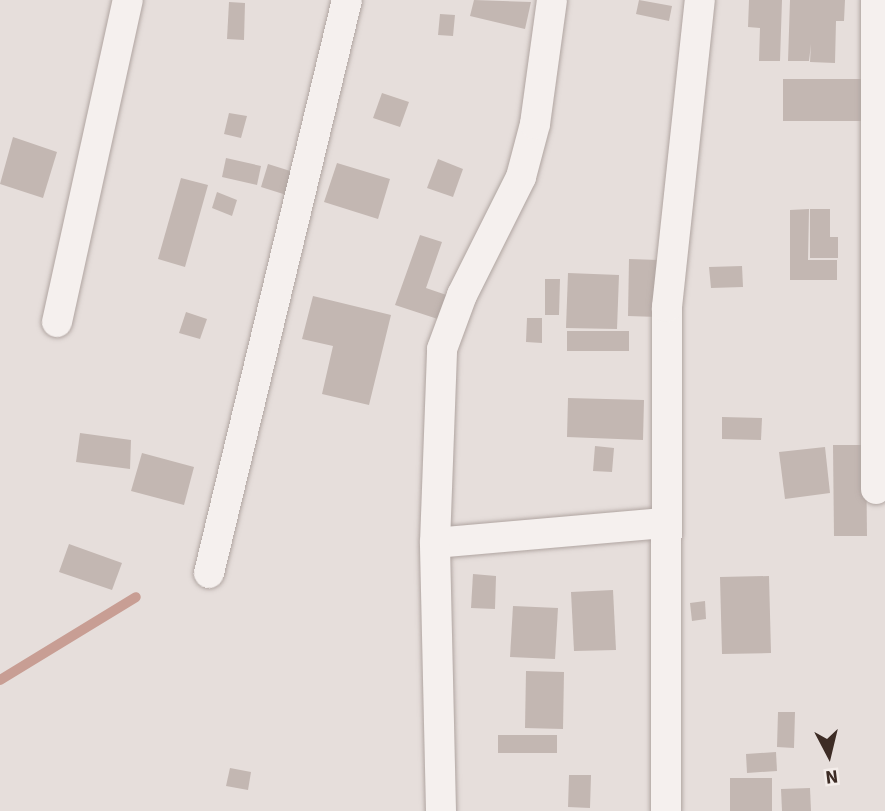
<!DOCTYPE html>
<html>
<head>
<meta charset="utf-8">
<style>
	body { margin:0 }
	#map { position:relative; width:885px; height:811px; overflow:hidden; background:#e6dedb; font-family:"Source Sans 3",sans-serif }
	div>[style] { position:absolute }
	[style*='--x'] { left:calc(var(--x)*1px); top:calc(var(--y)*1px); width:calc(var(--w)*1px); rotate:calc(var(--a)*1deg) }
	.stream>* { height:10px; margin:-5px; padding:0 5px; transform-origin:5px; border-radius:5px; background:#c89e94 }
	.building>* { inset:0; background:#c3b7b2 }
	.roads { filter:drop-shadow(0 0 2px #b0a5a1) drop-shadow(0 0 2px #b0a5a1) }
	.minor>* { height:30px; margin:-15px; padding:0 15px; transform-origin:15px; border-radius:15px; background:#f5f0ee }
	span { translate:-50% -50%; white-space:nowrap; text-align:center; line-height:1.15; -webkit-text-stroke:7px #f4edea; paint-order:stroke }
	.north { position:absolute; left:794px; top:720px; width:70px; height:70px; -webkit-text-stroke:5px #f4edea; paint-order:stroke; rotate:173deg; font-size:19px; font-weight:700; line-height:28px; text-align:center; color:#3d2c25 }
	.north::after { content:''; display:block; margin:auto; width:24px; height:32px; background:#3d2c25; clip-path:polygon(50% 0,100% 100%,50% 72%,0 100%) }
</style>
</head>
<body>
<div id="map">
	<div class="stream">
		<i style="--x:0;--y:680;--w:159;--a:-31.4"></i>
	</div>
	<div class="building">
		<i style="clip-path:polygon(474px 0,531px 2px,525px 29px,470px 16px)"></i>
		<i style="clip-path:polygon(639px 0,672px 6px,669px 21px,636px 14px)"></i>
		<i style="clip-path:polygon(749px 0,782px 0,780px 61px,759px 61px,760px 28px,748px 27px)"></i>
		<i style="clip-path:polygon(790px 0,845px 0,844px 21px,836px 21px,835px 63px,810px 62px,811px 44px,809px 61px,788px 61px)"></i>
		<i style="clip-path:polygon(229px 2px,245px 3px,244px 40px,227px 39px)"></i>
		<i style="clip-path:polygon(440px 14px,455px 15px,453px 36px,438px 35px)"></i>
		<i style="clip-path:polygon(783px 79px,867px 79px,866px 121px,783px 121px)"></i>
		<i style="clip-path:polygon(382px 93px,409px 102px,400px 127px,373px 118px)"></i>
		<i style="clip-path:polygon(229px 113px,247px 116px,241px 138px,224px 134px)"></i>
		<i style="clip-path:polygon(13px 137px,57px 152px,43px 198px,0 184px)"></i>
		<i style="clip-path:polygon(226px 158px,261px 166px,257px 185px,222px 177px)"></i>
		<i style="clip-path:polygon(438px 159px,463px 169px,453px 197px,427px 188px)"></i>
		<i style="clip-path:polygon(337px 163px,390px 179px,378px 219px,324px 202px)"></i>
		<i style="clip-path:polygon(268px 164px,303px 175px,296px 198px,261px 187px)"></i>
		<i style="clip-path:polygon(181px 178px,208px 185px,185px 267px,158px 259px)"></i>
		<i style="clip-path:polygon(217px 192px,237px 200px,232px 216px,212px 208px)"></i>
		<i style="clip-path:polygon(809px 209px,808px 260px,837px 260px,837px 280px,790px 280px,790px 210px)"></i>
		<i style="clip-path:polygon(810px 209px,830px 209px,830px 237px,838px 237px,838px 258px,810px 258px)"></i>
		<i style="clip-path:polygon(420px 235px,442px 242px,426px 288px,461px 300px,453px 324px,395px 305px)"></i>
		<i style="clip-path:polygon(629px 259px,659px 260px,658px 317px,628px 316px)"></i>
		<i style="clip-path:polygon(742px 266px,743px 287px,711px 288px,709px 267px)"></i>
		<i style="clip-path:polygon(568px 273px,619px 275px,617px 329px,566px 328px)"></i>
		<i style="clip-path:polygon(545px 279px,560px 279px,559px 315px,545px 315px)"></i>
		<i style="clip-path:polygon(313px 296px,391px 315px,369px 405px,322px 394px,333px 346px,302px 339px)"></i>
		<i style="clip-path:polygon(186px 312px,207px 319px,200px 339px,179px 333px)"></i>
		<i style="clip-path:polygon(527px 318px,542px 318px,542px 343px,526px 342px)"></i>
		<i style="clip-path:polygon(567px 331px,629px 331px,629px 351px,567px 351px)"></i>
		<i style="clip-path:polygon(568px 398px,644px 400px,643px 440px,567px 437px)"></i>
		<i style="clip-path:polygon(722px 417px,762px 418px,761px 440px,722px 439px)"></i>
		<i style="clip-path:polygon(80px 433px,131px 440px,130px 469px,76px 462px)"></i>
		<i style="clip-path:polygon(833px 445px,866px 445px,867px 536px,834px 536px)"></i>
		<i style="clip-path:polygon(595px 446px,614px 448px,612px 472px,593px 471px)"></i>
		<i style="clip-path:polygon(825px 447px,830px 493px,785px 499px,779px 452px)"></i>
		<i style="clip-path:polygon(142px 453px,194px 467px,184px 505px,131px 491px)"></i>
		<i style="clip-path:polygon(69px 544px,122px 563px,112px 590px,59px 572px)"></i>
		<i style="clip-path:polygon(473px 574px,496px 576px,495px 609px,471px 608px)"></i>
		<i style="clip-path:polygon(769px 576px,771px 653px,722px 654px,720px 577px)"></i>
		<i style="clip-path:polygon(613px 590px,616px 650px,574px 651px,571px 592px)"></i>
		<i style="clip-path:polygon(705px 601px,706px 619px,692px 621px,690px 603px)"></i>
		<i style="clip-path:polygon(513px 606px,558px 608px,555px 659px,510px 657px)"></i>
		<i style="clip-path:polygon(526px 671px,564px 672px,563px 729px,525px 728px)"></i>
		<i style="clip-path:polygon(778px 712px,795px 712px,794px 748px,777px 747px)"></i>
		<i style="clip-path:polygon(498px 735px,557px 735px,557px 753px,498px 753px)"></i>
		<i style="clip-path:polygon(776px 752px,777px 771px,747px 773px,746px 754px)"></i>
		<i style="clip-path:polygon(230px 768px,251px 772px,248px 790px,226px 786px)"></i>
		<i style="clip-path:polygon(569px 775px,591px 775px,590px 808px,568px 807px)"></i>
		<i style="clip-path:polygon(730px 778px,772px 778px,772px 811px,730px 811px)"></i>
		<i style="clip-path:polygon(810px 788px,811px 811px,782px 811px,781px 789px)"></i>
	</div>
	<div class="roads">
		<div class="minor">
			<i style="--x:57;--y:322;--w:330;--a:-77.6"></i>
			<i style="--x:876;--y:489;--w:489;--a:-90"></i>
			<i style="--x:435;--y:543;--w:229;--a:-5"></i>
			<i style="--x:209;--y:573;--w:589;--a:-76.46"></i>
			<i style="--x:441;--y:811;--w:268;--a:-91.3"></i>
			<i style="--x:435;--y:543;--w:194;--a:-87.9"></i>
			<i style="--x:442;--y:349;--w:58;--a:-69.7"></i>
			<i style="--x:462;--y:295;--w:132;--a:-63.4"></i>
			<i style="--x:521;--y:177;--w:55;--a:-75.2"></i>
			<i style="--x:535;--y:124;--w:125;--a:-82.2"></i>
			<i style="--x:666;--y:811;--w:504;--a:-89.89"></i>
			<i style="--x:667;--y:307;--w:309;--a:-83.9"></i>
		</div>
	</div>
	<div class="north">N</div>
</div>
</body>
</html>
